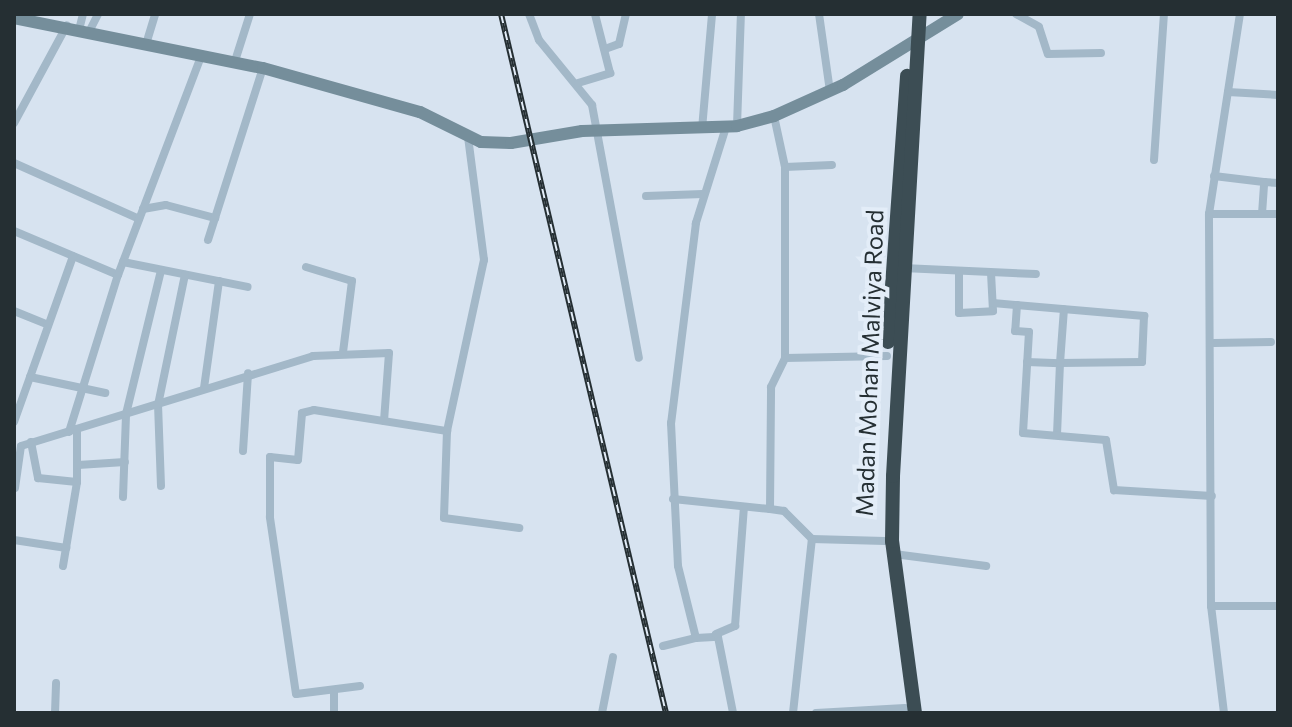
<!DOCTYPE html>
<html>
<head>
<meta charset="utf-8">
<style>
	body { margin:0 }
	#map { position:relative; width:1292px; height:727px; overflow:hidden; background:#d7e3f0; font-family:Commissioner,sans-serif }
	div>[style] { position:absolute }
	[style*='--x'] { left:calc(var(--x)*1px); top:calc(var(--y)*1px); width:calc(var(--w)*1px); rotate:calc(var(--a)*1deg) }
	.street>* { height:8px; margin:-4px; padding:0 4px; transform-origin:4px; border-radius:4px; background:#a3b8c8 }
	.secondary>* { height:12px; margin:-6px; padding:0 6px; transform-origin:6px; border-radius:6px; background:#758e9b }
	.highway>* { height:14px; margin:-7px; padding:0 7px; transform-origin:7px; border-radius:7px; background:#3c4d54 }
	.rail>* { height:6px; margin-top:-3px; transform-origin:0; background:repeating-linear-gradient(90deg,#e3edf8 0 9px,#252f33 0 18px); box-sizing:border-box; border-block:2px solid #252f33 }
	span { translate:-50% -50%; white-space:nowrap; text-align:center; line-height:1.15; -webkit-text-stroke:8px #e3edf8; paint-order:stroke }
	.street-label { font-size:24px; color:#252f33 }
	.frame { position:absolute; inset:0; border:16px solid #252f33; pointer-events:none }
</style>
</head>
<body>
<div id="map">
	<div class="street">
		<i style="--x:529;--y:14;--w:28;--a:69"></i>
		<i style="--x:539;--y:40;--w:84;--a:50.8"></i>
		<i style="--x:592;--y:105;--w:257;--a:79.5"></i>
		<i style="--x:819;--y:14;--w:78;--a:81.9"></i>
		<i style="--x:1016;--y:14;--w:26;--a:29"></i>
		<i style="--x:1039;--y:27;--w:28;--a:72"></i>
		<i style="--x:1048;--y:54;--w:53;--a:-1.1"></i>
		<i style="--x:80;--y:26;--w:12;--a:-76"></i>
		<i style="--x:91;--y:28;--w:16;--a:-63"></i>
		<i style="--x:147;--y:41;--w:28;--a:-73"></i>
		<i style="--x:605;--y:49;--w:15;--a:-20"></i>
		<i style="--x:619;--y:44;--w:31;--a:-77"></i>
		<i style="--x:235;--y:61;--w:49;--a:-72.3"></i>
		<i style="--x:578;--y:83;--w:34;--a:-17"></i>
		<i style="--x:610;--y:73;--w:61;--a:-104.3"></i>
		<i style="--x:1228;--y:92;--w:50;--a:3.4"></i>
		<i style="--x:774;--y:116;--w:52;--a:77.8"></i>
		<i style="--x:785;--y:167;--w:191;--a:90"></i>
		<i style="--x:785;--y:358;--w:102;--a:-1.1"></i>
		<i style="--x:14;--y:123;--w:111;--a:-61.6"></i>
		<i style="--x:737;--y:126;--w:112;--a:-88"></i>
		<i style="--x:726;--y:127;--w:101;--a:107.4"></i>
		<i style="--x:696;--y:223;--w:202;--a:97.1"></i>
		<i style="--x:671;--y:423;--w:143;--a:87.2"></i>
		<i style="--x:678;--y:566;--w:74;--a:76"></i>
		<i style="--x:696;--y:638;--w:22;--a:-3"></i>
		<i style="--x:718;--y:637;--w:77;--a:78.8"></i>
		<i style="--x:702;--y:129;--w:115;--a:-85"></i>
		<i style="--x:1154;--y:160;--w:146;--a:-86.1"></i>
		<i style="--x:14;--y:163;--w:137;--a:24.1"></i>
		<i style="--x:785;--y:167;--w:47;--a:-2.4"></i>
		<i style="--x:1214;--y:176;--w:50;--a:6.8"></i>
		<i style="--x:646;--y:196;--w:57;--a:-2"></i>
		<i style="--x:143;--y:209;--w:23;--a:-10"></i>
		<i style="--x:166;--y:205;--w:51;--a:14.9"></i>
		<i style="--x:1209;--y:214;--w:53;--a:0"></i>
		<i style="--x:1262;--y:214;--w:32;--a:-86"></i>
		<i style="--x:1264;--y:182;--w:14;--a:4"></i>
		<i style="--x:1262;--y:214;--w:16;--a:0"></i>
		<i style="--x:14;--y:231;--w:113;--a:22.9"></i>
		<i style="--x:118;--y:275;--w:236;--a:-69.2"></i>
		<i style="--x:208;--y:240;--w:181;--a:-72.3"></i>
		<i style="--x:123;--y:262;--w:127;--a:11.3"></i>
		<i style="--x:306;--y:267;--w:48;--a:16.9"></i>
		<i style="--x:352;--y:281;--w:72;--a:97.2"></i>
		<i style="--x:903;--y:268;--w:133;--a:2.6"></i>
		<i style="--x:959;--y:271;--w:42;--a:90"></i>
		<i style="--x:959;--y:313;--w:34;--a:-3"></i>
		<i style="--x:993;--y:311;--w:38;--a:-93"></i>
		<i style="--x:993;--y:303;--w:152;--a:4.9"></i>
		<i style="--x:1144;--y:316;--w:46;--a:92.5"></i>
		<i style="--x:1142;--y:362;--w:82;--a:179.3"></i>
		<i style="--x:1060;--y:363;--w:72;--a:92.4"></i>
		<i style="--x:1017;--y:305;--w:26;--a:94"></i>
		<i style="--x:1015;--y:331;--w:14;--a:4"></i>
		<i style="--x:1029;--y:332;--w:101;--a:93.4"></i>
		<i style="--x:1023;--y:433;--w:83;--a:4.8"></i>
		<i style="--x:1106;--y:440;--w:51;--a:80.9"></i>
		<i style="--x:1114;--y:490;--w:98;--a:3.5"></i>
		<i style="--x:14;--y:311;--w:35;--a:22"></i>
		<i style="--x:1214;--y:343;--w:57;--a:-1"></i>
		<i style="--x:1027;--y:362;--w:33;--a:2"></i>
		<i style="--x:1060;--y:363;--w:54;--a:-85.8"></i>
		<i style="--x:30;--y:377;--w:77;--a:12"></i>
		<i style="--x:204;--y:388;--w:108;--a:-82"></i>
		<i style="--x:14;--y:422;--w:176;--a:-70.4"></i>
		<i style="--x:447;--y:431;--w:87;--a:92"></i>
		<i style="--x:444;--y:518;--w:76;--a:7.6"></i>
		<i style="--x:69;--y:432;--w:164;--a:-72.7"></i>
		<i style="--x:31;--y:442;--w:37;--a:79"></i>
		<i style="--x:38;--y:478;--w:39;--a:6"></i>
		<i style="--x:77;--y:482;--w:53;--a:-90"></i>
		<i style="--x:243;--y:451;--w:78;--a:-86.3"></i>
		<i style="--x:78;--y:465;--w:47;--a:-3.7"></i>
		<i style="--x:161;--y:486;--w:81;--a:-92.1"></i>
		<i style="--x:158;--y:405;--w:133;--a:-78.3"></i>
		<i style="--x:15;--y:488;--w:42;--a:-81.9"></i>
		<i style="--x:21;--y:446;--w:306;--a:-17.1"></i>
		<i style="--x:313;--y:356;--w:76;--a:-2.3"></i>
		<i style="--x:389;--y:353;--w:68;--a:94.2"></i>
		<i style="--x:123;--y:497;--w:83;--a:-87.9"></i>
		<i style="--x:126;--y:414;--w:148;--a:-76.3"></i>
		<i style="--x:673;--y:499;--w:98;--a:5.9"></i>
		<i style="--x:770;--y:509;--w:122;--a:-89.5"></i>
		<i style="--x:771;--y:387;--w:32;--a:-64"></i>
		<i style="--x:770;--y:509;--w:14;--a:8"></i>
		<i style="--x:784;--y:511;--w:40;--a:45"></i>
		<i style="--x:812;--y:539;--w:73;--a:1.6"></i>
		<i style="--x:14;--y:540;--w:53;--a:8.7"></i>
		<i style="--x:894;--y:554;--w:93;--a:7.4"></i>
		<i style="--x:63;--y:566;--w:85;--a:-80.5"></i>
		<i style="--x:1211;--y:606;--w:67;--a:0"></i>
		<i style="--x:716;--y:634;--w:21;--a:-23"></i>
		<i style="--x:735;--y:626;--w:119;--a:-85.7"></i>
		<i style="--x:663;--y:646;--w:34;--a:-14"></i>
		<i style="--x:360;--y:686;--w:64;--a:172.9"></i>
		<i style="--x:296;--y:694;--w:179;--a:-98.4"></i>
		<i style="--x:270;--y:517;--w:60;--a:-90"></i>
		<i style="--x:270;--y:457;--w:28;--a:6"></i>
		<i style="--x:298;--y:460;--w:47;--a:-85.1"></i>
		<i style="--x:302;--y:413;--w:12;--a:-14"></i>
		<i style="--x:314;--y:410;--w:135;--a:9"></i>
		<i style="--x:447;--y:431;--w:175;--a:-77.8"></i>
		<i style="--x:484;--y:260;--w:125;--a:-97.4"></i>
		<i style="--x:334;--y:690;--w:23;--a:90"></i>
		<i style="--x:55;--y:713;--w:30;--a:-88"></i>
		<i style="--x:602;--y:713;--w:57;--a:-78.9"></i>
		<i style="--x:793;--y:713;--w:175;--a:-83.8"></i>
		<i style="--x:816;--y:713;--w:89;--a:-3.2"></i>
		<i style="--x:1224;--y:713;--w:108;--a:-96.9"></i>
		<i style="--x:1211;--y:606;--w:392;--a:-90.3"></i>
		<i style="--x:1209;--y:214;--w:202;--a:-81.2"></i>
	</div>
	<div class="secondary">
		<i style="--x:14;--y:18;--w:254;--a:11.4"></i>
		<i style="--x:263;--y:68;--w:163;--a:15.7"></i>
		<i style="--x:420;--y:112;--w:68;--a:26.2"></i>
		<i style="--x:481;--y:142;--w:30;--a:2"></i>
		<i style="--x:511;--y:143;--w:72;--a:-9.6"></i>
		<i style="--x:582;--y:131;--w:155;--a:-1.8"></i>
		<i style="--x:737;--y:126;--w:38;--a:-15"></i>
		<i style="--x:774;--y:116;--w:76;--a:-24.2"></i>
		<i style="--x:843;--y:85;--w:135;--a:-31.7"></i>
	</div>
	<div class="highway">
		<i style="--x:888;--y:342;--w:267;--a:-85.9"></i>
		<i style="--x:915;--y:713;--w:174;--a:-97.6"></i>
		<i style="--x:892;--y:541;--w:65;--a:-89.1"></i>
		<i style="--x:893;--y:476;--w:463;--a:-86.7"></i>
	</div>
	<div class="rail">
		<i style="--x:501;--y:14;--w:718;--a:76.72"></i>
	</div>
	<div class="street-label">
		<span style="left:869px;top:363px;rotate:-88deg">Madan Mohan Malviya Road</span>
	</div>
	<div class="frame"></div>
</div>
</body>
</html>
